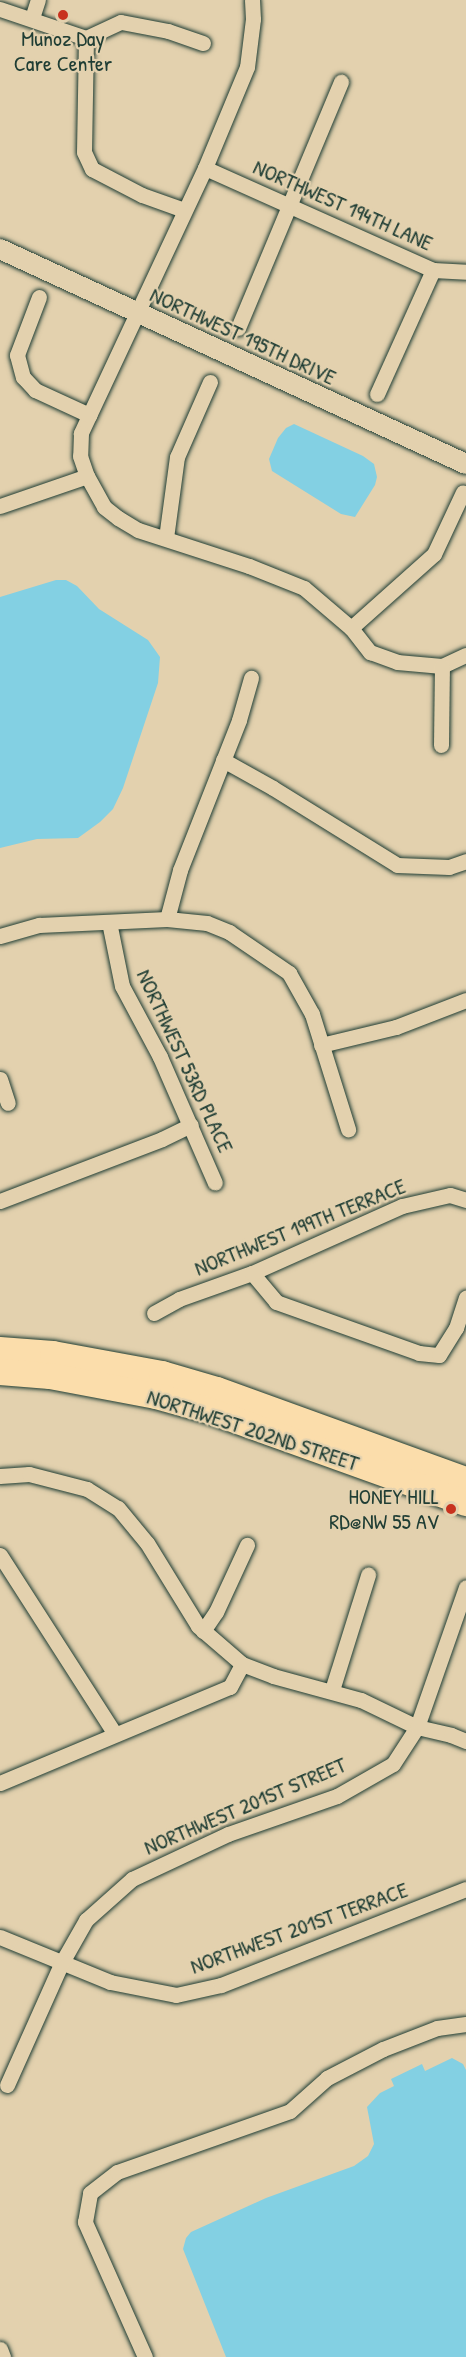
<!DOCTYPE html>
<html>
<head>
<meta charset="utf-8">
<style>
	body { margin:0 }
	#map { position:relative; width:466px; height:2357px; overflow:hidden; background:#e3d1ae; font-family:"Patrick Hand",sans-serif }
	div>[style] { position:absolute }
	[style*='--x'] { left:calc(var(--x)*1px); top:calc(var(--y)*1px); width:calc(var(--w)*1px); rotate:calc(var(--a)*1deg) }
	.water>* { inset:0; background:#83d0e3 }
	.roads { filter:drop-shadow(0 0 2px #1f3d34) drop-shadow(0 0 2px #1f3d34) }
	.minor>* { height:15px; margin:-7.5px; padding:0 7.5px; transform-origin:7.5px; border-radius:7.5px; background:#e3d1ae }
	.tertiary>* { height:20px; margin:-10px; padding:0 10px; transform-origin:10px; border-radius:10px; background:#e3d1ae }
	.primary>* { height:26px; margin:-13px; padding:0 13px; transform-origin:13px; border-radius:13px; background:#fbddab }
	.dots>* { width:16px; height:16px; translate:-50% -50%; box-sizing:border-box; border:3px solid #e3d1ae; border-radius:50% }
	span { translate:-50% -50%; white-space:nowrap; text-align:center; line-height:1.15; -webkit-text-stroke:4.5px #e3d1ae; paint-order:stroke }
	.poi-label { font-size:22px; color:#1f3d34 }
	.right { translate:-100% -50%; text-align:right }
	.street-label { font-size:22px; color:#1f3d34 }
</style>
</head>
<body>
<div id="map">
	<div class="water">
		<i style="clip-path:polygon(294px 424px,363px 456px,374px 464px,377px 477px,375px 485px,355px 517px,341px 514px,272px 471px,269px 459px,278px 438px,286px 428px)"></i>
		<i style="clip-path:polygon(56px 580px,66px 580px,77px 586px,99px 609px,148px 640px,160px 657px,158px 683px,123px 788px,113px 809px,100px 822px,78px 838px,37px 839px,0 848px,0 597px)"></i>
		<i style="clip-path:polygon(452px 2058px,463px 2064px,466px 2070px,466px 2357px,226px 2357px,183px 2249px,186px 2238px,191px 2232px,266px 2198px,354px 2166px,368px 2156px,374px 2144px,367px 2107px,380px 2093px,394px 2086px,391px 2079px,422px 2064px,425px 2071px)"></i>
	</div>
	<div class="roads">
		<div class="minor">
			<i style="--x:252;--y:0;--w:19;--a:87"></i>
			<i style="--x:253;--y:19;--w:48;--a:97.1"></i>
			<i style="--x:247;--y:67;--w:109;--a:112.6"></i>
			<i style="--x:205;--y:168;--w:293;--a:115.1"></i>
			<i style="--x:81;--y:433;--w:23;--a:92"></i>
			<i style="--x:80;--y:456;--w:21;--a:71"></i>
			<i style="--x:87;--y:476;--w:35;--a:61"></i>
			<i style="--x:104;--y:507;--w:18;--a:38"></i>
			<i style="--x:118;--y:518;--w:23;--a:31"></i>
			<i style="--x:138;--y:530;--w:117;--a:18"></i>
			<i style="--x:249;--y:566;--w:59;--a:21.8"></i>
			<i style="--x:304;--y:588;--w:62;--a:40.4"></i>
			<i style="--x:351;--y:628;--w:31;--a:52"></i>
			<i style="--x:370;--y:652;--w:29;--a:20"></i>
			<i style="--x:397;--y:662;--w:45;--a:5.1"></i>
			<i style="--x:442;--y:666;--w:26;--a:-25"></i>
			<i style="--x:0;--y:9;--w:91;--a:18.6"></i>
			<i style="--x:32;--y:18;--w:19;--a:-72"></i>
			<i style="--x:86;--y:38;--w:114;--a:91"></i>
			<i style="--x:84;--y:152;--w:19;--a:65"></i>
			<i style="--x:92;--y:169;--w:56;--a:27.5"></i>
			<i style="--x:142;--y:195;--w:45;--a:19.7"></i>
			<i style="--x:86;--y:38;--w:38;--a:-25"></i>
			<i style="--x:121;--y:22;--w:48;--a:10.8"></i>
			<i style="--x:168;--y:31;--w:37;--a:19"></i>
			<i style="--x:205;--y:168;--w:250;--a:24.1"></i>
			<i style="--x:433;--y:270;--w:33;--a:3"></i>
			<i style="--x:39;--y:297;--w:62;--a:110.8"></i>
			<i style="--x:17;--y:355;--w:23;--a:75"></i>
			<i style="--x:23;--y:377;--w:18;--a:47"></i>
			<i style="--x:35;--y:390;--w:60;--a:24.8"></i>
			<i style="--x:238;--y:328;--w:267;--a:-67.3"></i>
			<i style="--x:377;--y:394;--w:136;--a:-65.7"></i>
			<i style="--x:0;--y:506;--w:92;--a:-19"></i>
			<i style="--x:166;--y:538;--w:82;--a:-82.3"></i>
			<i style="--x:177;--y:457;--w:82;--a:-66.3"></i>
			<i style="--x:351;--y:628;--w:111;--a:-41.7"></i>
			<i style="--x:434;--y:554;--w:68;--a:-64.9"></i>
			<i style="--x:441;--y:745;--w:79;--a:-89.3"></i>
			<i style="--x:223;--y:760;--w:57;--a:29.2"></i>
			<i style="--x:273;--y:788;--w:146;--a:31.8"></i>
			<i style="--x:397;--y:865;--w:52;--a:2.2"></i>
			<i style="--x:449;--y:867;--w:18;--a:-19"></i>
			<i style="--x:167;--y:919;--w:51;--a:-75.1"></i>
			<i style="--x:180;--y:870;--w:161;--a:-68.5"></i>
			<i style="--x:239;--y:720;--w:44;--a:-74.1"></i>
			<i style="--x:109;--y:922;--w:65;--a:78.5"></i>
			<i style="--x:122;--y:986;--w:81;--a:61.8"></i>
			<i style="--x:160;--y:1057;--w:137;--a:66.4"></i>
			<i style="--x:0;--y:936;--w:41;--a:-15.8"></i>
			<i style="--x:39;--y:925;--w:128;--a:-2.7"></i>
			<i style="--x:167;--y:919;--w:40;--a:5.7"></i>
			<i style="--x:207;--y:923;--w:24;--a:22"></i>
			<i style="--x:229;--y:932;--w:73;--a:34.3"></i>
			<i style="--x:289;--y:973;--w:47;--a:60.7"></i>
			<i style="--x:312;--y:1014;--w:121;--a:72.6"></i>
			<i style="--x:321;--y:1045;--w:77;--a:-13.5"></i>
			<i style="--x:396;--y:1027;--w:75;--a:-21.1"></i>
			<i style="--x:0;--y:1079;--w:25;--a:72"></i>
			<i style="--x:0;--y:1201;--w:173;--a:-20.9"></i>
			<i style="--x:162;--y:1139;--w:32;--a:-26"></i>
			<i style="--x:252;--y:1273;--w:38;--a:50"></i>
			<i style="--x:276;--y:1302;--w:152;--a:19.6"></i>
			<i style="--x:419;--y:1353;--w:20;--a:6"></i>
			<i style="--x:439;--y:1355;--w:32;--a:-58"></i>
			<i style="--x:456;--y:1328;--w:32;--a:-72"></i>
			<i style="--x:154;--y:1313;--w:29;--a:-29"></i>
			<i style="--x:179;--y:1299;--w:77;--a:-19.6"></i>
			<i style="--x:252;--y:1273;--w:164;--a:-24.1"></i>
			<i style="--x:402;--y:1206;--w:49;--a:-12.9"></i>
			<i style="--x:450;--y:1195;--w:17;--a:17"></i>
			<i style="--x:0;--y:1476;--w:29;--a:-4"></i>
			<i style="--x:29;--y:1474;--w:60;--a:14.5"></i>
			<i style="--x:87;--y:1489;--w:36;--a:32"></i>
			<i style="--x:118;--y:1508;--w:45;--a:50.4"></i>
			<i style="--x:147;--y:1543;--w:97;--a:58.4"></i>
			<i style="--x:198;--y:1626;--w:58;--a:40.8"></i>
			<i style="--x:242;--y:1664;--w:33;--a:21"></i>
			<i style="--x:273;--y:1676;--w:91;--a:15.3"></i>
			<i style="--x:361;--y:1700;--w:62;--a:25.7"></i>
			<i style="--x:417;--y:1727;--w:35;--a:13"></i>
			<i style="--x:451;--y:1735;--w:16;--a:22"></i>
			<i style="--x:0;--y:1555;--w:213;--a:57.3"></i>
			<i style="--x:203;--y:1631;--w:23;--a:-56"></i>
			<i style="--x:216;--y:1612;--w:74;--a:-65.2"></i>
			<i style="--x:332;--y:1690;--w:121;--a:-72.6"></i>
			<i style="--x:0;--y:1783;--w:249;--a:-22.7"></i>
			<i style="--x:230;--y:1687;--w:26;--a:-62"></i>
			<i style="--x:0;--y:1937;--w:119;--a:22.2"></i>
			<i style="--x:110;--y:1982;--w:67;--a:11.1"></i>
			<i style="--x:176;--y:1995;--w:46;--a:-12.5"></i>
			<i style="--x:221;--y:1985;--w:263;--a:-21.4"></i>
			<i style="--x:7;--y:2085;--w:133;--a:-65.9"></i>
			<i style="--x:61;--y:1964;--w:51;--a:-60.4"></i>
			<i style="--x:86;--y:1920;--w:62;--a:-41.7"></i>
			<i style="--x:132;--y:1879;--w:106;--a:-25.1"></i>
			<i style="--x:228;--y:1834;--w:115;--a:-19.2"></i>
			<i style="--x:337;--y:1796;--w:64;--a:-29.7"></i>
			<i style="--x:393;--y:1764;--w:44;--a:-57"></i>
			<i style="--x:417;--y:1727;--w:148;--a:-70.7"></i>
			<i style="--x:0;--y:2349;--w:9;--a:69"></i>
			<i style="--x:145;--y:2357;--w:148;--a:-114"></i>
			<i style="--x:85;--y:2222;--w:29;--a:-80"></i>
			<i style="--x:90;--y:2193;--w:34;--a:-38"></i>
			<i style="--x:117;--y:2172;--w:183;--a:-19.4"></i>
			<i style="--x:290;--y:2111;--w:50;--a:-41.7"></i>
			<i style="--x:327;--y:2078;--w:63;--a:-27.4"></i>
			<i style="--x:383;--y:2049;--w:58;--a:-21.3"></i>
			<i style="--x:437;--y:2028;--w:29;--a:-8"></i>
		</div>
		<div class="tertiary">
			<i style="--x:0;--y:249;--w:513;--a:24.77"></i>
		</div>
		<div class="primary">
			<i style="--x:0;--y:1350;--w:53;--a:4.3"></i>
			<i style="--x:53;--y:1354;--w:111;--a:10.4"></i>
			<i style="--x:162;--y:1374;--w:57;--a:16.2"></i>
			<i style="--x:217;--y:1390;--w:265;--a:19.9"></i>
			<i style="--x:0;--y:1372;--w:50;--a:4.6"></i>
			<i style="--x:50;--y:1376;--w:108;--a:10.7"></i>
			<i style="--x:156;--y:1396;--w:56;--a:15.5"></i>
			<i style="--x:210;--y:1411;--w:272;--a:19.8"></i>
		</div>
	</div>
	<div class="dots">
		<i style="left:63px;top:15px;background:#c8321e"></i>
		<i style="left:451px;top:1509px;background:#c8321e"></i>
	</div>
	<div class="poi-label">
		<span style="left:63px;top:51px">Munoz Day<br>Care Center</span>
		<span class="right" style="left:439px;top:1509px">HONEY HILL<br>RD@NW 55 AV</span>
	</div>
	<div class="street-label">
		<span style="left:343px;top:205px;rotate:24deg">NORTHWEST 194TH LANE</span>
		<span style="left:243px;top:336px;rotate:25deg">NORTHWEST 195TH DRIVE</span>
		<span style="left:185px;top:1061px;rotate:65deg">NORTHWEST 53RD PLACE</span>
		<span style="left:300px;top:1227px;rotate:-22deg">NORTHWEST 199TH TERRACE</span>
		<span style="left:253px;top:1430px;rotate:18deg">NORTHWEST 202ND STREET</span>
		<span style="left:245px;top:1806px;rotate:-23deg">NORTHWEST 201ST STREET</span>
		<span style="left:299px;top:1928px;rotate:-20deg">NORTHWEST 201ST TERRACE</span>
	</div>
</div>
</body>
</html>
